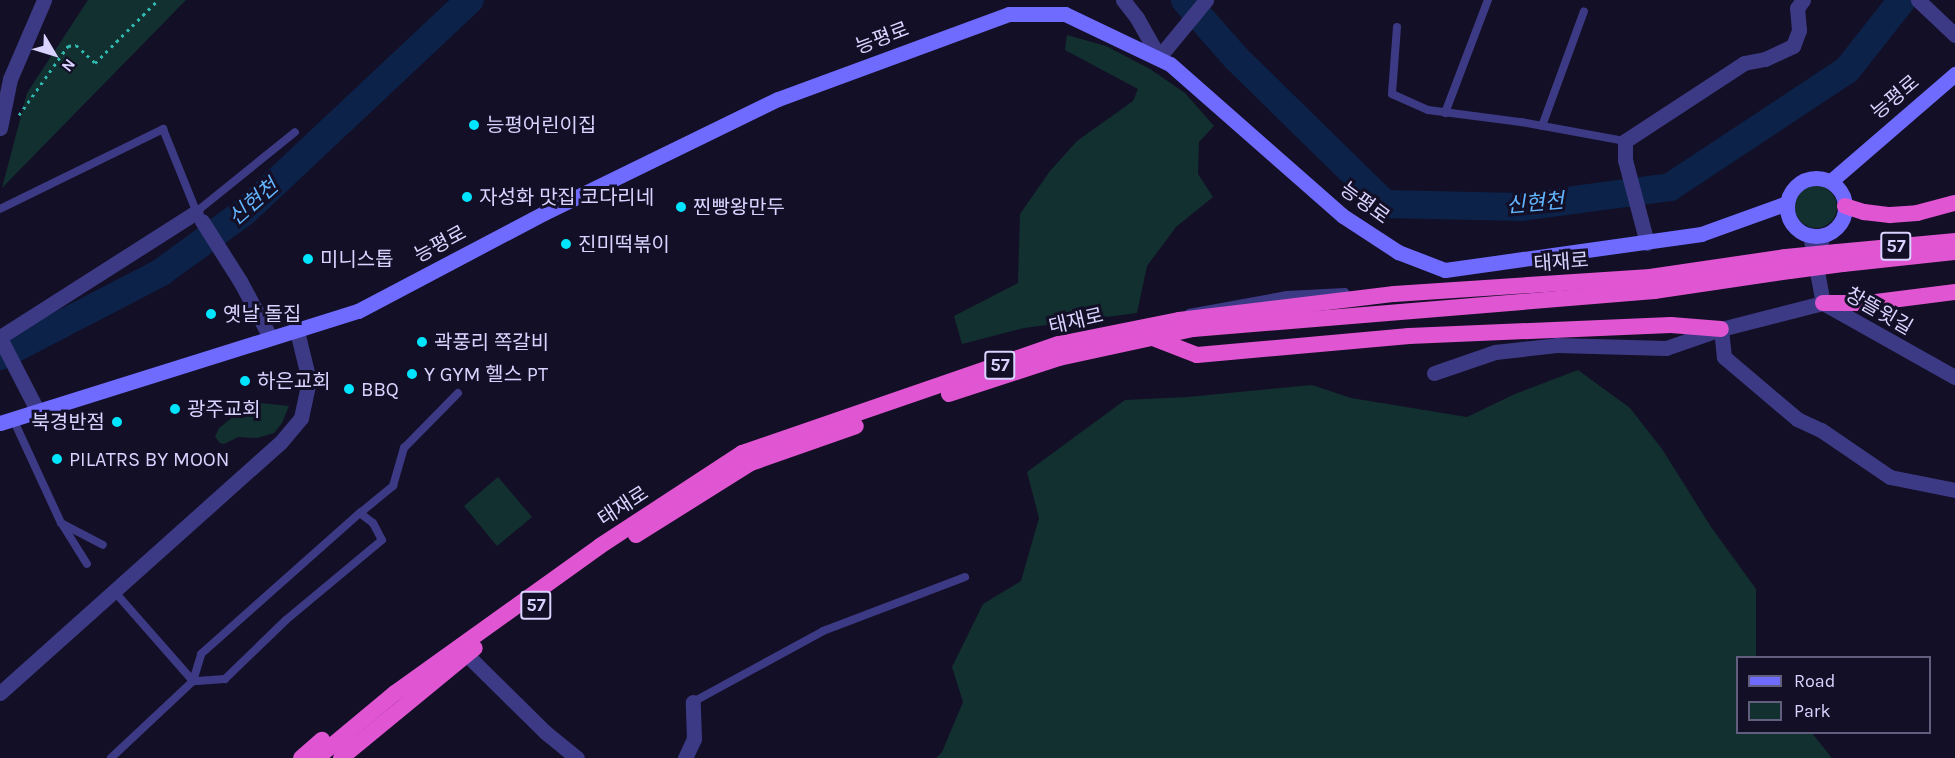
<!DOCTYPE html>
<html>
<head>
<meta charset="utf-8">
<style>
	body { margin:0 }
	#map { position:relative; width:1955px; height:758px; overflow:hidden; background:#130f26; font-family:Karla,"Noto Sans KR",sans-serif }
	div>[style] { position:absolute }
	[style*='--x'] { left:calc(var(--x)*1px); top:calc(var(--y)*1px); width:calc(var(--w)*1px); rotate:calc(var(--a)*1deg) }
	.green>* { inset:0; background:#12302f }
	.round { border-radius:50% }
	.river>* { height:28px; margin:-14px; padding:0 14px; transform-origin:14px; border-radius:14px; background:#0c2248 }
	.path>* { height:3px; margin-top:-1.5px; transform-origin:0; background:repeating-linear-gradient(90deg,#2fb8b0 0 3px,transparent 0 7.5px) }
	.service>* { height:8px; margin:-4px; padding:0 4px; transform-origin:4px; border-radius:4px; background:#3d3a85 }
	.minor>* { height:15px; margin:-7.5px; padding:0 7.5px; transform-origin:7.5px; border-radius:7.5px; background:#3d3a85 }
	.secondary>* { height:15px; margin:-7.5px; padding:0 7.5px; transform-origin:7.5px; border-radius:7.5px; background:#6f6bff }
	.secondary>.ring { margin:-7.5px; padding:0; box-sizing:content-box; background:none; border:15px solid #6f6bff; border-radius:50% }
	.trunk>* { height:16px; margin:-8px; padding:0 8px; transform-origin:8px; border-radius:8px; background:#e055d1 }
	.trunk-bridge>* { height:16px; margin:-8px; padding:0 8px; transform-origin:8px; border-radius:8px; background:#e055d1 }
	.dots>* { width:16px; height:16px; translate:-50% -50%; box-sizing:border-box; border:3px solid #130f26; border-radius:50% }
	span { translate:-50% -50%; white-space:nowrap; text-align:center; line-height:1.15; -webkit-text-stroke:6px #130f26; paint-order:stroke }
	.shield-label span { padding:2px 4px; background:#130f26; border:2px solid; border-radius:4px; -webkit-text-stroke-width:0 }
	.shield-label { font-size:18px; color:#d9d4ff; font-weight:700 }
	.street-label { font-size:20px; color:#d9d4ff }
	.poi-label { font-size:20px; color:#d9d4ff }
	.left { translate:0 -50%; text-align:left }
	.right { translate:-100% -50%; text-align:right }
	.water-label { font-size:21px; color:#62b6ff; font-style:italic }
	.legend { position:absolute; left:1736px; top:656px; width:195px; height:78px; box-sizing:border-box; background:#130f26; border:2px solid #625e7d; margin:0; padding:8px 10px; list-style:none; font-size:18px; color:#d9d4ff }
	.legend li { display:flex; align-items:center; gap:12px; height:30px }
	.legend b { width:30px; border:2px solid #625e7d }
	.north { position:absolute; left:24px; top:24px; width:60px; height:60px; -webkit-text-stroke:4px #130f26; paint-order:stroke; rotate:128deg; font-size:16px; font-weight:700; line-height:24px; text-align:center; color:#d9d4ff }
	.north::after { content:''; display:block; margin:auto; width:21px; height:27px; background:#d9d4ff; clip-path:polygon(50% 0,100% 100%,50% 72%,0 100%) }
</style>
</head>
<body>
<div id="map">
	<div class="green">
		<i style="clip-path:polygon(88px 0,186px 0,2px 188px,27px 93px)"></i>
		<i style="clip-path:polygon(1067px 35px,1106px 46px,1150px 69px,1185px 93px,1214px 126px,1199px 142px,1198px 174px,1213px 197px,1176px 227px,1147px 266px,1137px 313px,1024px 328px,962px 344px,954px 316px,1018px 283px,1020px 214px,1050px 171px,1077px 141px,1133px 101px,1138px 89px,1065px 50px)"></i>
		<i class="round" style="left:1795px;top:186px;width:42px;height:42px"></i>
		<i style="clip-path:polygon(1578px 370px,1630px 408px,1662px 449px,1711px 527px,1756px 589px,1756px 657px,1738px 658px,1738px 732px,1812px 733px,1832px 758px,936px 758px,942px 752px,963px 702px,952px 667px,983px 604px,1021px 581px,1039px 518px,1027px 472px,1125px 400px,1188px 397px,1312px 385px,1351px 398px,1467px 417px,1515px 394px)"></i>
		<i style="clip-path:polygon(252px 402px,289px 406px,282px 423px,274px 433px,257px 438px,238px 437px,224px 444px,220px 443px,215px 437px,219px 428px)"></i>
		<i style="clip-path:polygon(498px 477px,532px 517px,497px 546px,464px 506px)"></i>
	</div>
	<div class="river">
		<i style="--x:1185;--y:0;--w:77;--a:48.7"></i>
		<i style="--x:1236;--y:58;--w:209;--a:44.4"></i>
		<i style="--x:1385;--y:204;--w:136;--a:1.3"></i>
		<i style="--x:1521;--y:207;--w:150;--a:-7.6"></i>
		<i style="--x:1670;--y:187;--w:212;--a:-33.5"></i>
		<i style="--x:1847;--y:70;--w:89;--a:-51.8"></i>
		<i style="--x:0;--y:356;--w:180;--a:-27.4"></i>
		<i style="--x:160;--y:273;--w:102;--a:-35.9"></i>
		<i style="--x:243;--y:213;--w:311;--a:-43.2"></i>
	</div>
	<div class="path">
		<i style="--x:19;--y:115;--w:85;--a:-54.6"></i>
		<i style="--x:68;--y:46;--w:8;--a:-7"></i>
		<i style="--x:76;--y:45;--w:26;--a:43"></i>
		<i style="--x:95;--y:63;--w:89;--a:-45"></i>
	</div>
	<div class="service">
		<i style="--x:1397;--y:27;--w:67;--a:94.3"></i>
		<i style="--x:1392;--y:94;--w:39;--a:24"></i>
		<i style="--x:1428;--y:110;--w:94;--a:7.4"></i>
		<i style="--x:1521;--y:122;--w:106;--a:10.4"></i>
		<i style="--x:1445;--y:113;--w:121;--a:-69.2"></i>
		<i style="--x:1542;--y:126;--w:122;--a:-69.9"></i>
		<i style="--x:0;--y:209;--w:182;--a:-26.1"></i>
		<i style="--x:163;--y:129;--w:91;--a:68"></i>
		<i style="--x:196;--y:212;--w:127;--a:-38.9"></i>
		<i style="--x:1189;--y:313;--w:100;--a:-10.4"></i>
		<i style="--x:1287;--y:295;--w:58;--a:-3"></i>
		<i style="--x:13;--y:419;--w:115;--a:65.2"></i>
		<i style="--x:61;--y:523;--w:47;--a:27.6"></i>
		<i style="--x:360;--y:513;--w:16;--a:38"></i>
		<i style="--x:373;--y:523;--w:19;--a:62"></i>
		<i style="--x:382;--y:540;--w:125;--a:140.2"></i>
		<i style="--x:286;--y:620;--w:85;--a:136"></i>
		<i style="--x:225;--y:679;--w:32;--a:176"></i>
		<i style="--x:193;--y:681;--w:28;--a:-73"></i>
		<i style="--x:201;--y:654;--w:213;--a:-41.6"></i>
		<i style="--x:360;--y:513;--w:43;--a:-39.3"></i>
		<i style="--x:393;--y:486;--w:40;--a:-74"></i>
		<i style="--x:404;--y:448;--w:77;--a:-45.5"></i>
		<i style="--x:62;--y:524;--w:47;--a:58"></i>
		<i style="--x:693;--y:702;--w:148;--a:-28.6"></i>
		<i style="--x:823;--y:631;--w:152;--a:-20.8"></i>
		<i style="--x:111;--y:758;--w:112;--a:-43.2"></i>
		<i style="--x:193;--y:681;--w:120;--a:-131.3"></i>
	</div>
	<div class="minor">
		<i style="--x:1123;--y:0;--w:23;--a:52"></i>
		<i style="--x:1137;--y:18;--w:45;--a:60.6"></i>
		<i style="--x:1159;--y:57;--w:74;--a:-50.5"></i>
		<i style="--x:1918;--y:0;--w:51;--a:43.4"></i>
		<i style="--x:0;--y:128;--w:50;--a:-78.5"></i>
		<i style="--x:10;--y:79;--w:86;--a:-66.7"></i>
		<i style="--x:202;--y:221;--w:71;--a:57.7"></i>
		<i style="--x:240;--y:281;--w:64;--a:61.8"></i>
		<i style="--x:1810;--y:235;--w:69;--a:79.2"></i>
		<i style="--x:1823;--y:303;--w:151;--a:29.3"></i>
		<i style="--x:1647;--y:243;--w:86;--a:-104.8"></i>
		<i style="--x:1625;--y:160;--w:19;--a:-90"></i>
		<i style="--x:1625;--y:141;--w:142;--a:-33.2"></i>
		<i style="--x:1744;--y:63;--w:21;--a:-11"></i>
		<i style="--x:1765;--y:59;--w:31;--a:-25"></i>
		<i style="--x:1793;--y:46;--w:17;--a:-69"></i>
		<i style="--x:1799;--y:30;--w:22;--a:-95"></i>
		<i style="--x:1797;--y:8;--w:10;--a:-53"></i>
		<i style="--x:1816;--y:258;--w:24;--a:-73"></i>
		<i style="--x:1721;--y:329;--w:28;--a:84"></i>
		<i style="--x:1724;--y:357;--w:96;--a:40.3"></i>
		<i style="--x:1797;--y:419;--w:26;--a:25"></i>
		<i style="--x:1821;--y:430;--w:83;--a:34.3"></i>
		<i style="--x:1890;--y:477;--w:66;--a:11.3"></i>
		<i style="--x:0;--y:337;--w:232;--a:-32.5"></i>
		<i style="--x:0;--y:338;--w:81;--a:62.8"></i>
		<i style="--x:1434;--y:373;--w:65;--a:-19"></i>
		<i style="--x:1495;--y:352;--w:62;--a:-6.4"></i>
		<i style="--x:1557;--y:345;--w:109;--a:1.6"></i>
		<i style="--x:1666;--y:348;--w:58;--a:-19.1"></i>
		<i style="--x:1721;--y:329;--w:105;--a:-14.3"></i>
		<i style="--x:467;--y:655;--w:110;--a:44.6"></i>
		<i style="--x:545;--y:732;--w:41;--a:39.1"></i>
		<i style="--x:0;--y:693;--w:375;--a:-41.8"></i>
		<i style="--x:280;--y:443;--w:33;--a:-50"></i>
		<i style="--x:301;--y:418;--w:39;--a:-78"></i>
		<i style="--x:309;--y:380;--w:50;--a:-103.8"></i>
		<i style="--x:685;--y:758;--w:21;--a:-65"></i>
		<i style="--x:694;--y:739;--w:37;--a:-92"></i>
	</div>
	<div class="secondary">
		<i class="ring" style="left:1787px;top:178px;width:43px;height:43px"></i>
		<i style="--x:1831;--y:181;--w:164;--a:-40.8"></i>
		<i style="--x:0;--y:423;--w:375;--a:-17.4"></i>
		<i style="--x:358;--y:311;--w:210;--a:-27.8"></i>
		<i style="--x:544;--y:213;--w:260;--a:-26"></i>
		<i style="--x:778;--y:99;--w:246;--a:-20.2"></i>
		<i style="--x:1009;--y:14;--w:56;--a:0"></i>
		<i style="--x:1065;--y:14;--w:116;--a:25.5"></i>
		<i style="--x:1170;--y:64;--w:230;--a:41.3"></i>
		<i style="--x:1343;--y:216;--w:66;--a:33.2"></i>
		<i style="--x:1398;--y:252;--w:50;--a:21"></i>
		<i style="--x:1445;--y:270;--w:259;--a:-8"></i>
		<i style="--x:1701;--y:234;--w:91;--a:-19.8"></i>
	</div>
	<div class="trunk">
		<i style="--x:1845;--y:206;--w:20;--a:18"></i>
		<i style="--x:1864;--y:212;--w:26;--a:7"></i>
		<i style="--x:1890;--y:215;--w:27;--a:-4"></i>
		<i style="--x:1917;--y:213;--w:39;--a:-15"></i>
		<i style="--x:1837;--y:252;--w:119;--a:-5.3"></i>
		<i style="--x:1843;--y:264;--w:113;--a:-6.1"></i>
		<i style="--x:1823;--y:303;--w:45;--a:0"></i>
		<i style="--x:1868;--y:303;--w:88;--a:-7.2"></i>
		<i style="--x:1153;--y:338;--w:47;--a:21.1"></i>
		<i style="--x:1197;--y:355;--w:213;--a:-5.1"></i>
		<i style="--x:1409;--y:336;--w:262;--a:-2.4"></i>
		<i style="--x:1671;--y:325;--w:50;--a:4.6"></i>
		<i style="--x:949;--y:394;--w:116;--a:-18.1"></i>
		<i style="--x:1059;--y:358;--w:137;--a:-12.2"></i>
		<i style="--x:1193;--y:329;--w:463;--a:-4.7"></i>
		<i style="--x:1654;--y:291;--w:137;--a:-8.4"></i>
		<i style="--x:636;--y:535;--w:136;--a:-32.1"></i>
		<i style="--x:751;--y:463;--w:111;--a:-19.4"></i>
		<i style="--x:301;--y:758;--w:28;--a:-41"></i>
		<i style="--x:317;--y:758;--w:102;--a:-39.8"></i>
		<i style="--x:395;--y:693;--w:252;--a:-35.6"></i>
		<i style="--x:600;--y:546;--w:170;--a:-33.2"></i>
		<i style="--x:742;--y:453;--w:335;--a:-19"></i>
		<i style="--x:1059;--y:344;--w:122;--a:-11.3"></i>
		<i style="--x:1179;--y:320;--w:217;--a:-6.9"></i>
		<i style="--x:1394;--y:294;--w:257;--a:-3.8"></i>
		<i style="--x:1650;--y:277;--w:137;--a:-8.4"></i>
		<i style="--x:341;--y:758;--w:173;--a:-39.4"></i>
	</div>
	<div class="trunk-bridge">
		<i style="--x:1786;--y:257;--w:51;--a:-5.6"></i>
		<i style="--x:1790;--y:271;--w:53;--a:-7.5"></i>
	</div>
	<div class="dots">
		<i style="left:474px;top:125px;background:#00e5ff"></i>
		<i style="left:467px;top:197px;background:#00e5ff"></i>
		<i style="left:681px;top:207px;background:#00e5ff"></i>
		<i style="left:566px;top:244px;background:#00e5ff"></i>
		<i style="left:308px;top:259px;background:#00e5ff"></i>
		<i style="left:211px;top:314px;background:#00e5ff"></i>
		<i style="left:422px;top:342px;background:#00e5ff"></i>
		<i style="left:412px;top:374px;background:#00e5ff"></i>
		<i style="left:245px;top:381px;background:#00e5ff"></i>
		<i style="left:349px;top:389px;background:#00e5ff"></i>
		<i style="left:175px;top:409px;background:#00e5ff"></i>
		<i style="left:117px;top:422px;background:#00e5ff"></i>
		<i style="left:57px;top:459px;background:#00e5ff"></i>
	</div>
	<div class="shield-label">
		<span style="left:1896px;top:246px">57</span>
		<span style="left:1000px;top:365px">57</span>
		<span style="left:536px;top:605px">57</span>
	</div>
	<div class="street-label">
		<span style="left:882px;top:38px;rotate:-21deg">능평로</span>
		<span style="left:1895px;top:97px;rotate:-40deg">능평로</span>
		<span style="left:1365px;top:203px;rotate:36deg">능평로</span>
		<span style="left:440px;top:244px;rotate:-28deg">능평로</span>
		<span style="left:1561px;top:262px;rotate:-4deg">태재로</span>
		<span style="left:1879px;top:311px;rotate:30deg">창뜰윗길</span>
		<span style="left:1076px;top:321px;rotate:-13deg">태재로</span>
		<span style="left:623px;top:506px;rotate:-33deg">태재로</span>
	</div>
	<div class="poi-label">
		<span class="left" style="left:486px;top:125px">능평어린이집</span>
		<span class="left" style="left:479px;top:197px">자성화 맛집 코다리네</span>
		<span class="left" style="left:693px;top:207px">찐빵왕만두</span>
		<span class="left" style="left:578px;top:244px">진미떡볶이</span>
		<span class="left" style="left:320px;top:259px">미니스톱</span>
		<span class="left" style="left:223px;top:314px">옛날 돌집</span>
		<span class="left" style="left:434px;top:342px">곽풍리 쪽갈비</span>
		<span class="left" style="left:424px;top:374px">Y GYM 헬스 PT</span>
		<span class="left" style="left:257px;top:381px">하은교회</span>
		<span class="left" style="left:361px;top:389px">BBQ</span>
		<span class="left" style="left:187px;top:409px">광주교회</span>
		<span class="right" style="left:105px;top:422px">북경반점</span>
		<span class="left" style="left:69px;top:459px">PILATRS BY MOON</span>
	</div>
	<div class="water-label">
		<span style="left:253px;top:202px;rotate:-41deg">신현천</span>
		<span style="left:1535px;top:203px;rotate:-5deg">신현천</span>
	</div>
	<ul class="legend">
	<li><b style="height:8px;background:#6f6bff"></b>Road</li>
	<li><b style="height:16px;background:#12302f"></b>Park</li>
	</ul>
	<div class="north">N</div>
</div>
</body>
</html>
